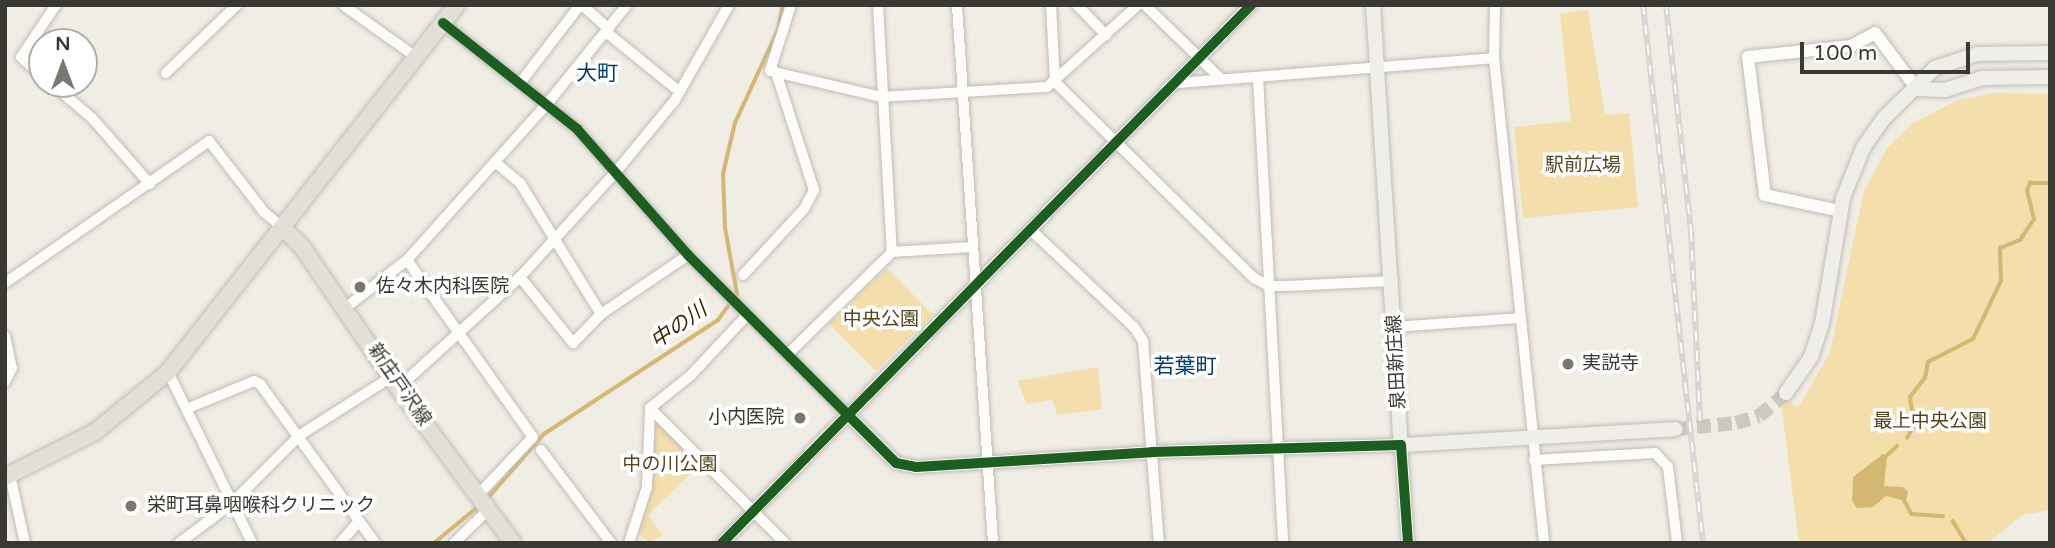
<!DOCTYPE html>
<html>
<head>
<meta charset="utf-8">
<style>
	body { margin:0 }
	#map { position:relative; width:2055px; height:548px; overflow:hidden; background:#f0ede5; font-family:"Varela Round","Noto Sans JP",sans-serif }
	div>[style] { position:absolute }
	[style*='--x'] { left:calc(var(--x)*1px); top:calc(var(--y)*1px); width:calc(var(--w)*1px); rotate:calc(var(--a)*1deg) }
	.green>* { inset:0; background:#f3deac }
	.water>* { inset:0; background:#d4b771 }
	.stream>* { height:3.5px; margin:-1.75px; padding:0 1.75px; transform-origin:1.75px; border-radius:1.75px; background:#d4b771 }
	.secondary-tunnel>* { height:14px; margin-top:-7px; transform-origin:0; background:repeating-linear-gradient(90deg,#ccc9c1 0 14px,transparent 0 21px) }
	.roads { filter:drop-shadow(0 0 2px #bfbcb6) drop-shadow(0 0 2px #bfbcb6) }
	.minor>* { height:10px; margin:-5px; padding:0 5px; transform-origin:5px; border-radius:5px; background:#fdfcfb }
	.tertiary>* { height:12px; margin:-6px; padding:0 6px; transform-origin:6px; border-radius:6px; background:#fdfcfb }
	.secondary>* { height:14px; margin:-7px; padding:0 7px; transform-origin:7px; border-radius:7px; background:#f0eee8 }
	.primary>* { height:16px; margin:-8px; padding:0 8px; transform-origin:8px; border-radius:8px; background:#e2dfd6 }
	.rail>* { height:6px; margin-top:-3px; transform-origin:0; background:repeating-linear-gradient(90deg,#fff 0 10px,#d6d5d3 0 20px); box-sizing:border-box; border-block:2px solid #d6d5d3 }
	.cycleway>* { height:10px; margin:-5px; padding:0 5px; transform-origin:5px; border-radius:5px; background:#1b5e20 }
	.dots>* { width:19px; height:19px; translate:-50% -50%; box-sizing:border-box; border:4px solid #fff; border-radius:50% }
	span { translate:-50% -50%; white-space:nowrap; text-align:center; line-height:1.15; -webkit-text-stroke:7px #fff; paint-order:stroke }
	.park-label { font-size:19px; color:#56451e }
	.poi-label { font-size:19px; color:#3a3832 }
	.left { translate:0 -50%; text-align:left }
	.right { translate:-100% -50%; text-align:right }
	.street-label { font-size:19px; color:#3a3832 }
	.neighbourhood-label { font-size:21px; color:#003c6c }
	.water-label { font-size:21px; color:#392900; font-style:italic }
	.frame { position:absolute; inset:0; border:7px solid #3a3832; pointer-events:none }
	.north { position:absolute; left:28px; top:28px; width:70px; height:70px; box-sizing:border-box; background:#fff; border:2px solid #b0afad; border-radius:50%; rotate:0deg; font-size:19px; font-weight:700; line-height:28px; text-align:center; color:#3a3832 }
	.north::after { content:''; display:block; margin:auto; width:24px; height:32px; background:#7a7771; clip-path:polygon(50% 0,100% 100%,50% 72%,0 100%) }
	.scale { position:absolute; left:1800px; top:42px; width:170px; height:32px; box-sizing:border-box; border:4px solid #3a3832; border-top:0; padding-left:9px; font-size:21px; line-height:24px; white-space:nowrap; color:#3a3832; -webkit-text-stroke:5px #fff; paint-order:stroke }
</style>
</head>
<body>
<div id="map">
	<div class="green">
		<i style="clip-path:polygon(1588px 10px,1605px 115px,1629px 113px,1638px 207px,1523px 218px,1514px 127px,1571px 121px,1560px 14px)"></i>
		<i style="clip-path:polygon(1994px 93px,2050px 94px,2050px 510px,2022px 515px,1988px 543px,1799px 543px,1780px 395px,1798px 408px,1830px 352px,1864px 191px,1888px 147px,1912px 124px,1958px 100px)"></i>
		<i style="clip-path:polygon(887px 268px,933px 315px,876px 371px,829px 324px)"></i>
		<i style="clip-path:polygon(1098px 367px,1102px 409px,1057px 415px,1052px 399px,1027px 405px,1018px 381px)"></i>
		<i style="clip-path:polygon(656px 420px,698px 466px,648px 515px,663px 535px,649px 543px,637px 532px,652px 423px)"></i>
	</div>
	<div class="water">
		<i style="clip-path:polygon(1883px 454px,1887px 456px,1884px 486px,1903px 487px,1908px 492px,1906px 501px,1886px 496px,1873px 507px,1857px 508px,1852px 501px,1853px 477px)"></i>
	</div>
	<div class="stream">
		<i style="--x:1907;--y:438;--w:14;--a:-60"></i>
		<i style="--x:1914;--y:426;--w:29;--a:-98"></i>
		<i style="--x:1910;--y:397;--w:24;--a:-52"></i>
		<i style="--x:1925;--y:378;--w:16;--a:-79"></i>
		<i style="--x:1928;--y:362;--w:51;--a:-27.1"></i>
		<i style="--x:1973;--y:339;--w:64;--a:-64.2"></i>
		<i style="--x:2001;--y:281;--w:33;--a:-92"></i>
		<i style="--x:2000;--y:248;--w:22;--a:-22"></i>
		<i style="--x:2020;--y:240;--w:25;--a:-56"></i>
		<i style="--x:2034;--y:219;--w:29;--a:-104"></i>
		<i style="--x:2027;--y:191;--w:9;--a:-69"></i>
		<i style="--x:2030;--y:183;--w:20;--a:0"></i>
		<i style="--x:1883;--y:459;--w:19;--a:-43"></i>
		<i style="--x:1903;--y:498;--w:18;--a:61"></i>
		<i style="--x:1912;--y:514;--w:31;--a:4"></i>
		<i style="--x:487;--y:499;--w:86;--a:-48.8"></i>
		<i style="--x:544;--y:434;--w:208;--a:-33.2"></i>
		<i style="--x:718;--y:320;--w:32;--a:-54"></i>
		<i style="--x:737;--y:294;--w:67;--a:-100.3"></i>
		<i style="--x:725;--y:228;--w:54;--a:-92.1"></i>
		<i style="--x:723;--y:174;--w:52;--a:-76.8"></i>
		<i style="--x:735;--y:123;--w:102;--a:-65.2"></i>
		<i style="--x:778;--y:30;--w:25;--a:-79"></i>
		<i style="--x:1953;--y:521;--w:26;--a:59"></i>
		<i style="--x:434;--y:543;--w:58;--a:-39.4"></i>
	</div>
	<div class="secondary-tunnel">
		<i style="--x:1676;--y:429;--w:60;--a:-5.7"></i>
		<i style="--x:1736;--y:423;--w:24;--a:-17"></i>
		<i style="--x:1759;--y:416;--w:35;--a:-40"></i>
	</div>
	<div class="roads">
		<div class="minor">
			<i style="--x:343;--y:5;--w:90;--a:35.5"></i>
			<i style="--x:582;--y:5;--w:36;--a:42"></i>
			<i style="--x:791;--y:5;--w:69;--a:107.7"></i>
			<i style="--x:770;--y:71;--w:115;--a:13.1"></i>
			<i style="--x:882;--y:97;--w:165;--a:-3.5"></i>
			<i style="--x:1047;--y:87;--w:122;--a:-42"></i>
			<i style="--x:878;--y:5;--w:247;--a:86.8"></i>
			<i style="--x:957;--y:5;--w:539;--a:86.17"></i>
			<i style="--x:1051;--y:5;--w:77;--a:87"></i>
			<i style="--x:1055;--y:82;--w:279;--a:44.6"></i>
			<i style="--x:1254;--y:278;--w:17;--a:28"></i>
			<i style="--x:1269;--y:286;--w:17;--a:0"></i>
			<i style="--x:1286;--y:286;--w:107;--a:-2.7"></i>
			<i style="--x:1077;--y:5;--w:42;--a:46"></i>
			<i style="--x:1145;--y:5;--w:107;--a:44.2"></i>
			<i style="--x:1495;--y:5;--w:53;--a:91.1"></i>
			<i style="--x:1494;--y:58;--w:488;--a:84.1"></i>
			<i style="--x:443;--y:23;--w:171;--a:38.3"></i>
			<i style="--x:577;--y:129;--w:168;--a:48.6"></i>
			<i style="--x:688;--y:255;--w:225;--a:45"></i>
			<i style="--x:606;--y:32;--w:95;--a:39"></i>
			<i style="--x:166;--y:73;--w:98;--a:-43.8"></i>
			<i style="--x:42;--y:76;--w:28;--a:-138"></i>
			<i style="--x:21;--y:57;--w:63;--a:-56.1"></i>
			<i style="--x:1258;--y:78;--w:466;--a:86.9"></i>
			<i style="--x:520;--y:83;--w:98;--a:-52.4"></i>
			<i style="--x:1177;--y:83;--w:318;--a:-4.5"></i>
			<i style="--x:52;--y:84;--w:52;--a:40.4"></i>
			<i style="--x:92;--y:118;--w:88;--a:48.7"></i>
			<i style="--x:495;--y:162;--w:33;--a:40"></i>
			<i style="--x:520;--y:183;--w:154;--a:58.3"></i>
			<i style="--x:1032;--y:231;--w:140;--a:43.3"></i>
			<i style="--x:1134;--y:327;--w:17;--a:57"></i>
			<i style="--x:1143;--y:341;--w:203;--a:85.5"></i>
			<i style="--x:407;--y:260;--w:217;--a:54.6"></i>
			<i style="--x:533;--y:437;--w:79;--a:133.5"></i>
			<i style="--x:743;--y:275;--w:90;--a:-47.3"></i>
			<i style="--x:804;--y:209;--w:21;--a:-62"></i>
			<i style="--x:814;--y:190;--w:124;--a:-107.9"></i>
			<i style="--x:520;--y:277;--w:85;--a:51.2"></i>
			<i style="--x:573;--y:343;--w:40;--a:-46"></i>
			<i style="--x:601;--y:314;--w:105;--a:-34.1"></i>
			<i style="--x:5;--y:283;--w:249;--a:-34.8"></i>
			<i style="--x:209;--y:141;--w:90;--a:52.2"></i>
			<i style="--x:264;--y:212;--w:26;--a:40"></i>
			<i style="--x:345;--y:308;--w:78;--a:-37.7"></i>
			<i style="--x:407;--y:260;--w:210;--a:-48.1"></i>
			<i style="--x:547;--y:104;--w:127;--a:-51.1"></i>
			<i style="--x:1395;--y:327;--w:126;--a:-4.1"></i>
			<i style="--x:5;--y:336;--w:33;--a:78"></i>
			<i style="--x:12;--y:368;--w:16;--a:117"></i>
			<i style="--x:788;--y:354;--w:146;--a:-44.4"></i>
			<i style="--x:892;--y:252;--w:80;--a:-3.6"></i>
			<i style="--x:168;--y:372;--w:191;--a:63.8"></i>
			<i style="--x:398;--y:388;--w:165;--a:-42.3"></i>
			<i style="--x:520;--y:277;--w:141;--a:-47.6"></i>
			<i style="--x:615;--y:173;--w:94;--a:-50.6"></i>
			<i style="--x:675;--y:100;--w:109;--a:-60.4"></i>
			<i style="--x:650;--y:408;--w:191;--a:45"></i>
			<i style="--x:650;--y:408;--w:53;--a:-38.8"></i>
			<i style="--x:691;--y:375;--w:83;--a:-46.9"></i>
			<i style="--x:186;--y:409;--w:74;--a:-22.4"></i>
			<i style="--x:254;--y:381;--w:7;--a:27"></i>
			<i style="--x:260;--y:384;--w:196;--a:54.1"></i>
			<i style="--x:541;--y:450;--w:116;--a:53"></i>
			<i style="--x:1534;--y:460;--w:121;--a:-3.3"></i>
			<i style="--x:1655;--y:453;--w:19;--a:47"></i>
			<i style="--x:1668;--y:467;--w:77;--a:83.2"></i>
			<i style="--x:10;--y:475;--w:70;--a:77.6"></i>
			<i style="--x:179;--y:543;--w:64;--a:-36.7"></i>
			<i style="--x:230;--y:505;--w:99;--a:-45"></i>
			<i style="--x:300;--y:435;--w:108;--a:-32.5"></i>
			<i style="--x:340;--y:543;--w:29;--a:-49"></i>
			<i style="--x:454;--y:543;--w:49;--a:-44.2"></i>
			<i style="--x:629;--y:543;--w:59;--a:-72.2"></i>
			<i style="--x:647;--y:487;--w:79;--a:-87.8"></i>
		</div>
		<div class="tertiary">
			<i style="--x:1840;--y:211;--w:77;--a:-168"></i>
			<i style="--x:1765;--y:195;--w:139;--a:-97"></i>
			<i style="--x:1748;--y:57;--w:104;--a:-6.1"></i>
			<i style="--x:1851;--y:46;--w:27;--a:-28"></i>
			<i style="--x:1875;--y:33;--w:70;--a:53.1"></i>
			<i style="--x:847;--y:414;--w:69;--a:45"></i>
			<i style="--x:896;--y:463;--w:20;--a:11"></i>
			<i style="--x:916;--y:467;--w:236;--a:-3.6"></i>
			<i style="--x:1152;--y:452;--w:249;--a:-1.6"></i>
			<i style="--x:1401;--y:445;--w:98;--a:85.9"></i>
			<i style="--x:722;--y:543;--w:755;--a:-45.48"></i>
		</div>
		<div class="secondary">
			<i style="--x:1373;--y:5;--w:441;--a:86.4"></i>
			<i style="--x:1401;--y:445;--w:275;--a:-3.3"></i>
			<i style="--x:1917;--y:89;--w:28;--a:2"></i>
			<i style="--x:1945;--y:90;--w:40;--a:-18"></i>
			<i style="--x:1983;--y:78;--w:67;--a:-0.9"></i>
			<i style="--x:1786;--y:393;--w:44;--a:-55.2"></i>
			<i style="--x:1811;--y:357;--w:35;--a:-72"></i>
			<i style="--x:1822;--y:324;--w:128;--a:-80.5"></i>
			<i style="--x:1843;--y:198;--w:54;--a:-68.2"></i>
			<i style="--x:1863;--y:148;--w:37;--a:-55"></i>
			<i style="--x:1884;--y:118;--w:71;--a:-44.4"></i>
			<i style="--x:1935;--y:68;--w:44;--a:-18.4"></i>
			<i style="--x:1977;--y:54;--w:73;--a:-0.8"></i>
		</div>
		<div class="primary">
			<i style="--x:284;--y:229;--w:27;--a:45"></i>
			<i style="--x:303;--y:248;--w:169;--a:55.8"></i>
			<i style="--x:398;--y:388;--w:193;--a:53.4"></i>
			<i style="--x:5;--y:477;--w:101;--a:-26.6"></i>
			<i style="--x:95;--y:432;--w:94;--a:-39.4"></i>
			<i style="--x:168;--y:372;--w:467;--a:-51.8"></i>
		</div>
	</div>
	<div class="rail">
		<i style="--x:1643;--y:5;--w:541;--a:83.64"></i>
		<i style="--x:1666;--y:5;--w:227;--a:83.7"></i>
		<i style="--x:1691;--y:231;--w:190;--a:87.3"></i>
	</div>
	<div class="cycleway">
		<i style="--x:443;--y:23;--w:171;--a:38.3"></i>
		<i style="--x:577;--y:129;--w:168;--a:48.6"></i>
		<i style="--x:688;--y:255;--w:294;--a:45"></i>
		<i style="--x:896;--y:463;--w:20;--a:11"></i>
		<i style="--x:916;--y:467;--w:236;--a:-3.6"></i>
		<i style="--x:1152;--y:452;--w:249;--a:-1.6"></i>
		<i style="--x:1401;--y:445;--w:98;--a:85.9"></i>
		<i style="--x:722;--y:543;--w:755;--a:-45.48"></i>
	</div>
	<div class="dots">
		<i style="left:360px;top:287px;background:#7a7771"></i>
		<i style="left:1568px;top:364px;background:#7a7771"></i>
		<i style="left:800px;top:418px;background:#7a7771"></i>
		<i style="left:131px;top:506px;background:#7a7771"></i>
	</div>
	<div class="park-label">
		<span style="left:1583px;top:166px">駅前広場</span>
		<span style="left:881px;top:320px">中央公園</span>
		<span style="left:1930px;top:422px">最上中央公園</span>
		<span style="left:670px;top:465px">中の川公園</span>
	</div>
	<div class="poi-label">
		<span class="left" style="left:376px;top:287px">佐々木内科医院</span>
		<span class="left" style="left:1582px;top:364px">実説寺</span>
		<span class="right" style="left:784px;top:418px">小内医院</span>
		<span class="left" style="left:147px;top:506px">栄町耳鼻咽喉科クリニック</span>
	</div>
	<div class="street-label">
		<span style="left:1397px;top:362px;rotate:-93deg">泉田新庄線</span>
		<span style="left:399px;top:385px;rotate:55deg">新庄戸沢線</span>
	</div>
	<div class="neighbourhood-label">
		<span style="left:597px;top:74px">大町</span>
		<span style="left:1185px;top:367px">若葉町</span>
	</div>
	<div class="water-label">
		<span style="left:679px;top:326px;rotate:-35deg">中の川</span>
	</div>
	<div class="frame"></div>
	<div class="north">N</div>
	<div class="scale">100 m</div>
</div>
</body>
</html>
